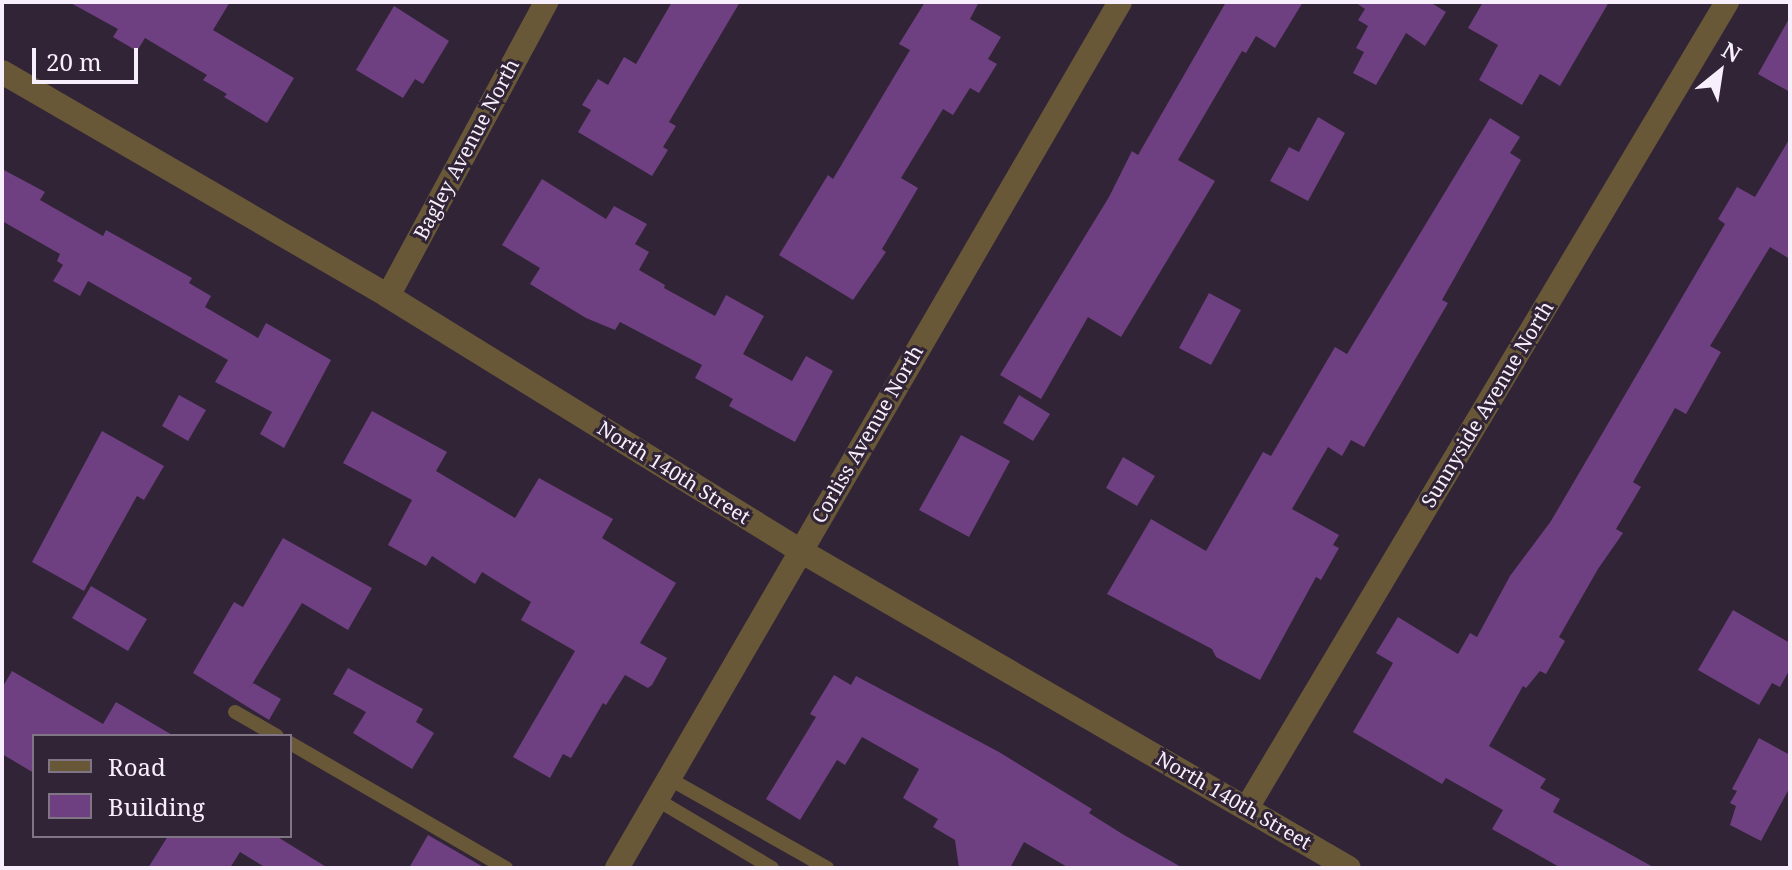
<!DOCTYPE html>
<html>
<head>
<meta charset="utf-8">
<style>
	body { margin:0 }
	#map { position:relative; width:1792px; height:870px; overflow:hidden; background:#312436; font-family:"Noto Serif",serif }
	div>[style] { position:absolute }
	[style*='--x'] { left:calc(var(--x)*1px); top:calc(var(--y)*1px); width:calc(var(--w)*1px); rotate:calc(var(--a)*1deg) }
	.building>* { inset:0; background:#6e3f81 }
	.lane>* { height:14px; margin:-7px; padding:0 7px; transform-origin:7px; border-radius:7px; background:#685837 }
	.street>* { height:24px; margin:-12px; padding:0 12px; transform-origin:12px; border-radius:12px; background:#685837 }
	span { translate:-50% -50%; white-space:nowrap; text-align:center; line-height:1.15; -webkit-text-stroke:6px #312436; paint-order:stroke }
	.street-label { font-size:20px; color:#f7effb }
	.frame { position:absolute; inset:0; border:4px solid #f7effb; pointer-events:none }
	.legend { position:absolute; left:32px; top:734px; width:260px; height:104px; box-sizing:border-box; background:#312436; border:2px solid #807585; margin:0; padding:10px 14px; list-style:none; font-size:24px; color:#f7effb }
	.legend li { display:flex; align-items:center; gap:16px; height:40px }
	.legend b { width:40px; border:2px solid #807585 }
	.north { position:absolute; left:1680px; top:32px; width:80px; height:80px; -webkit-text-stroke:6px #312436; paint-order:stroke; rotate:30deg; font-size:22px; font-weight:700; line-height:32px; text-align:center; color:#f7effb }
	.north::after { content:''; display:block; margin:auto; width:28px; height:36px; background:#f7effb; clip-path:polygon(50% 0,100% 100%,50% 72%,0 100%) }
	.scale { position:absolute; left:32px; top:48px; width:106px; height:36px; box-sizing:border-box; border:4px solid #f7effb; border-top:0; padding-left:10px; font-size:24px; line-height:28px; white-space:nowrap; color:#f7effb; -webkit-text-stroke:6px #312436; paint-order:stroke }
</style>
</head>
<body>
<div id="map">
	<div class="building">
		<i style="clip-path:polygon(69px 2px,230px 2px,213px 30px,294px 78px,267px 123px,224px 97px,227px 94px,203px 80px,207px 75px,145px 38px,137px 51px,113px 37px,118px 29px)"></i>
		<i style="clip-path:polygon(672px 2px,740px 2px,669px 122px,676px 126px,663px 147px,668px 150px,652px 176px,578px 132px,591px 110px,582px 105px,598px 79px,608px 85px,624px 57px,636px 64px)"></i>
		<i style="clip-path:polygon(925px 2px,979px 2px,970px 19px,1001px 37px,988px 59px,997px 64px,979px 93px,970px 88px,953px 115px,943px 109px,901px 178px,918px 188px,882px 249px,886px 252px,853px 300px,779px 255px,828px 175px,833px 179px,910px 50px,899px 44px)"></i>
		<i style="clip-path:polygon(1226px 2px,1303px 2px,1275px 48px,1256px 36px,1246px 53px,1242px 51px,1178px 160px,1215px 181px,1121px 337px,1088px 317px,1041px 399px,1000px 375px,1109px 197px,1132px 151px,1138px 155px)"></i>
		<i style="clip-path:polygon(1355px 2px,1430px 2px,1446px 12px,1425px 46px,1406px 33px,1376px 85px,1353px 73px,1364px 52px,1356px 48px,1368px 26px,1358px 20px,1365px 9px)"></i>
		<i style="clip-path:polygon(1483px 2px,1609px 2px,1560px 86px,1540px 74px,1522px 105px,1479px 80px,1498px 45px,1468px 28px)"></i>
		<i style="clip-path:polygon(394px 6px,449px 41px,423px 84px,415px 79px,403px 98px,356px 70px)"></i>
		<i style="clip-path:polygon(1790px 17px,1790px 92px,1758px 74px)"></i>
		<i style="clip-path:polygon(1318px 117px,1345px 133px,1308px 201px,1270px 181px,1289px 147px,1299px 152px)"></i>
		<i style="clip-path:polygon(1490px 118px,1520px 137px,1510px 153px,1521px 160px,1442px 300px,1448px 303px,1364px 447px,1351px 440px,1342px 456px,1328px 447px,1292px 509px,1339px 535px,1333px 545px,1339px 548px,1321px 580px,1316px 577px,1260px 680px,1216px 657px,1212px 649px,1107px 594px,1151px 519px,1206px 551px,1263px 452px,1271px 456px,1335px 347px,1347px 354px)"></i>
		<i style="clip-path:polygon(1790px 138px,1790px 259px,1770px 247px,1710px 346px,1721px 352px,1686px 414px,1675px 408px,1633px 482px,1641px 487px,1616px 529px,1623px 533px,1598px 569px,1559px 637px,1565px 641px,1546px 674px,1540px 671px,1526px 688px,1523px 686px,1489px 746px,1546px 779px,1540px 788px,1560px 799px,1553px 812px,1655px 868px,1561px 868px,1492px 829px,1503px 810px,1446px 778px,1442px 784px,1353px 732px,1393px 663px,1376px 653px,1398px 617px,1458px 654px,1470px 633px,1477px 637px,1510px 576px,1551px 521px,1725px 224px,1718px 219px,1737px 187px,1755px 197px)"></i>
		<i style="clip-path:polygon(2px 169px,45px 192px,40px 200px,103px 236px,106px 230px,192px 278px,189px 283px,211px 296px,205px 307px,258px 338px,266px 323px,331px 360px,284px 448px,260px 434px,272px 412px,215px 382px,228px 360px,88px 281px,80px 296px,53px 281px,63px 265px,57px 261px,60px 254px,2px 221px)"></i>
		<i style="clip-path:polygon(542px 179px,606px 219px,614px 206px,647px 224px,635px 244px,649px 252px,639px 270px,665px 285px,664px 288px,715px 316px,726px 295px,764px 316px,743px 354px,792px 381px,806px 356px,833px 371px,795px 442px,729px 406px,733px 399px,695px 378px,702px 365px,620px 322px,615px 330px,586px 318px,530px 284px,540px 268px,502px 245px)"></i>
		<i style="clip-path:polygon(1209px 293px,1241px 310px,1211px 365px,1179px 348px)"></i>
		<i style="clip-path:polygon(179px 395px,206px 410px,188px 441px,162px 426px)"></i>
		<i style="clip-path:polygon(1019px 395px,1050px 414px,1033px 441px,1003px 423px)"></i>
		<i style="clip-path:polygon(372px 411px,447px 452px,436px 471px,515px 518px,539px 478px,586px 504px,613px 519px,602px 538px,676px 583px,640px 643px,667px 658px,652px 685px,648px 688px,625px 675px,606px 705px,603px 703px,571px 758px,563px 754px,550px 778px,513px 757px,575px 651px,521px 620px,531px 602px,482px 572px,475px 584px,432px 556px,426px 566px,388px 545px,412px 500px,343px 463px)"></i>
		<i style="clip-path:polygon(102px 431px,164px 466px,144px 500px,137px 496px,84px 591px,32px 562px)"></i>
		<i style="clip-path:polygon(961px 435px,1010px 461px,969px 537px,919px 510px)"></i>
		<i style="clip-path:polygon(1123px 457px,1155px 476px,1137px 506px,1106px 488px)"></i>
		<i style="clip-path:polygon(283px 538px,372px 588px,348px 630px,302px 603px,249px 689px,253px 683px,281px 699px,269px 720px,193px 673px,234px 602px,243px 607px)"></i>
		<i style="clip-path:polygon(91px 586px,147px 619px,128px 651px,72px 618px)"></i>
		<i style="clip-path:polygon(1733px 610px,1790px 643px,1790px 669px,1780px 687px,1772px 683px,1759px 705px,1698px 670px)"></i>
		<i style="clip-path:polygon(348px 668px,423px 709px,416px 722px,434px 733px,412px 769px,353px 733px,366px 712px,333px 694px)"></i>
		<i style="clip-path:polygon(12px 671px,103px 724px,116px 702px,174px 736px,34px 736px,34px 773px,2px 754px,2px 688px)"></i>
		<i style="clip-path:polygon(834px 675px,851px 685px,856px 676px,999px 752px,1092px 809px,1089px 813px,1124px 835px,1183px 868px,1069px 868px,1024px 842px,1010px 868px,959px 868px,955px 840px,933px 827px,938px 819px,903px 798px,919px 769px,862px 737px,845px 765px,837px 760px,800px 820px,766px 799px,816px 717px,810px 714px)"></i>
		<i style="clip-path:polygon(1759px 738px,1790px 755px,1790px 787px,1761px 841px,1730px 825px,1736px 806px,1730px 803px,1737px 791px,1732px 789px)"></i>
		<i style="clip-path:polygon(428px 835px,485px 868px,409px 868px)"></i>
		<i style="clip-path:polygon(168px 836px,276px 836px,328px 868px,266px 868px,240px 852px,230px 868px,148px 868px)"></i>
	</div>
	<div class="lane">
		<i style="--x:235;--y:712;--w:48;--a:29.7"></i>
		<i style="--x:290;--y:743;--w:250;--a:30.1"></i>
		<i style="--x:668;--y:778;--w:183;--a:29.5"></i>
		<i style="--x:656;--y:799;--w:135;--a:30.7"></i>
	</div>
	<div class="street">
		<i style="--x:2;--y:72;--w:446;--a:30.1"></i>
		<i style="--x:388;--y:296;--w:483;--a:31.7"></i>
		<i style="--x:799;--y:550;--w:635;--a:30.04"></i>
		<i style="--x:388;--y:296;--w:334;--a:-61.7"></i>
		<i style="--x:1248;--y:806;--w:936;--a:-59.21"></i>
		<i style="--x:617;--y:868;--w:1001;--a:-59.85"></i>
	</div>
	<div class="street-label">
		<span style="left:466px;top:149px;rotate:-62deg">Bagley Avenue North</span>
		<span style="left:1487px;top:404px;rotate:-59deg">Sunnyside Avenue North</span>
		<span style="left:867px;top:434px;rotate:-60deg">Corliss Avenue North</span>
		<span style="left:674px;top:472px;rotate:32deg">North 140th Street</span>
		<span style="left:1234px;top:800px;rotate:30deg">North 140th Street</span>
	</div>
	<div class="frame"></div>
	<ul class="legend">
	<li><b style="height:10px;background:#685837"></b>Road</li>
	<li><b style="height:22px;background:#6e3f81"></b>Building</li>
	</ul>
	<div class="north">N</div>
	<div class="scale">20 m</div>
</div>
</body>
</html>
